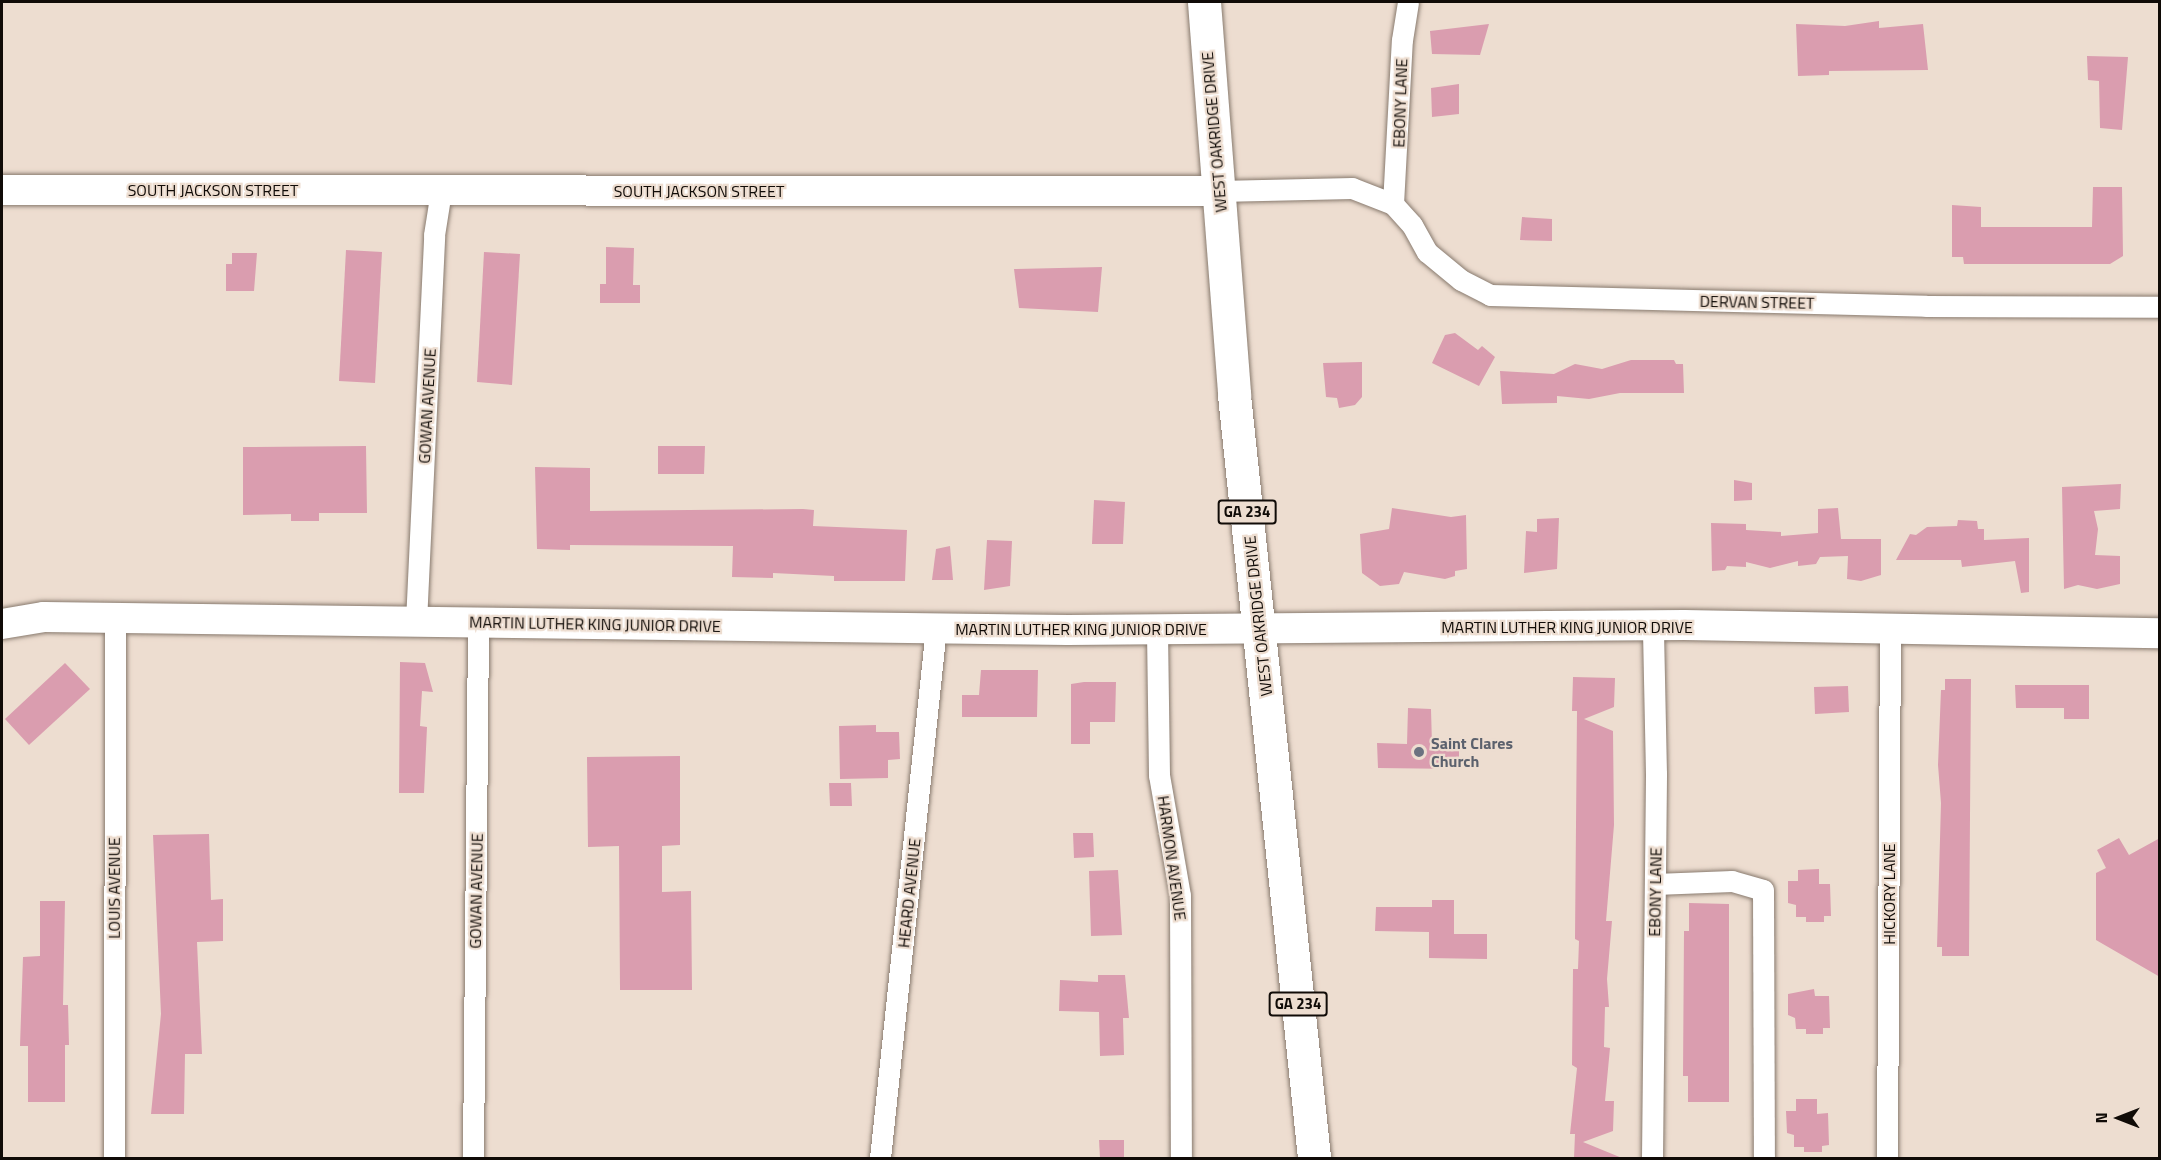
<!DOCTYPE html>
<html>
<head>
<meta charset="utf-8">
<style>
	body { margin:0 }
	#map { position:relative; width:2161px; height:1160px; overflow:hidden; background:#edddd0; font-family:"Titillium Web",sans-serif }
	div>[style] { position:absolute }
	[style*='--x'] { left:calc(var(--x)*1px); top:calc(var(--y)*1px); width:calc(var(--w)*1px); rotate:calc(var(--a)*1deg) }
	.building>* { inset:0; background:#da9daf }
	.roads { filter:drop-shadow(0 0 2px #887a6e) drop-shadow(0 0 2px #887a6e) }
	.street>* { height:21px; margin:-10.5px; padding:0 10.5px; transform-origin:10.5px; border-radius:10.5px; background:#fff }
	.secondary>* { height:30px; margin:-15px; padding:0 15px; transform-origin:15px; border-radius:15px; background:#fff }
	.primary>* { height:33px; margin:-16.5px; padding:0 16.5px; transform-origin:16.5px; border-radius:16.5px; background:#fff }
	.dots>* { width:16px; height:16px; translate:-50% -50%; box-sizing:border-box; border:3px solid #edddd0; border-radius:50% }
	span { translate:-50% -50%; white-space:nowrap; text-align:center; line-height:1.15; -webkit-text-stroke:4.5px #edddd0; paint-order:stroke }
	.shield-label span { padding:2px 4px; background:#edddd0; border:2px solid; border-radius:4px; -webkit-text-stroke-width:0 }
	.shield-label { font-size:15px; color:#100b07; font-weight:700 }
	.street-label { font-size:16px; color:#100b07 }
	.worship-label { font-size:16px; color:#5b616d; font-weight:700 }
	.left { translate:0 -50%; text-align:left }
	.frame { position:absolute; inset:0; border:3px solid #100b07; pointer-events:none }
	.north { position:absolute; left:2089px; top:1088px; width:60px; height:60px; -webkit-text-stroke:4px #edddd0; paint-order:stroke; rotate:270deg; font-size:16px; font-weight:700; line-height:24px; text-align:center; color:#100b07 }
	.north::after { content:''; display:block; margin:auto; width:21px; height:27px; background:#100b07; clip-path:polygon(50% 0,100% 100%,50% 72%,0 100%) }
</style>
</head>
<body>
<div id="map">
	<div class="building">
		<i style="clip-path:polygon(1879px 21px,1879px 28px,1923px 24px,1928px 70px,1829px 71px,1829px 75px,1798px 76px,1796px 24px,1845px 26px)"></i>
		<i style="clip-path:polygon(1489px 24px,1480px 55px,1432px 54px,1430px 31px)"></i>
		<i style="clip-path:polygon(2087px 56px,2128px 57px,2122px 130px,2100px 128px,2099px 81px,2088px 80px)"></i>
		<i style="clip-path:polygon(1459px 84px,1459px 114px,1432px 117px,1431px 88px)"></i>
		<i style="clip-path:polygon(2093px 187px,2122px 187px,2123px 256px,2110px 264px,1964px 264px,1963px 257px,1952px 257px,1952px 205px,1981px 207px,1981px 227px,2092px 227px)"></i>
		<i style="clip-path:polygon(1522px 217px,1552px 219px,1552px 241px,1520px 240px)"></i>
		<i style="clip-path:polygon(606px 247px,634px 248px,633px 285px,640px 285px,640px 303px,600px 303px,600px 284px,606px 284px)"></i>
		<i style="clip-path:polygon(346px 250px,382px 252px,375px 383px,339px 381px)"></i>
		<i style="clip-path:polygon(484px 252px,520px 254px,512px 385px,477px 382px)"></i>
		<i style="clip-path:polygon(232px 253px,257px 253px,254px 291px,226px 291px,226px 264px,232px 264px)"></i>
		<i style="clip-path:polygon(1102px 267px,1098px 312px,1019px 308px,1014px 269px)"></i>
		<i style="clip-path:polygon(1455px 333px,1478px 350px,1482px 346px,1495px 357px,1479px 386px,1432px 363px,1445px 335px)"></i>
		<i style="clip-path:polygon(1631px 360px,1674px 360px,1676px 364px,1683px 364px,1684px 393px,1620px 393px,1589px 399px,1557px 396px,1557px 403px,1502px 404px,1500px 371px,1554px 374px,1575px 364px,1602px 369px)"></i>
		<i style="clip-path:polygon(1362px 362px,1362px 397px,1355px 405px,1339px 408px,1337px 398px,1326px 397px,1323px 363px)"></i>
		<i style="clip-path:polygon(366px 446px,367px 513px,319px 513px,319px 521px,291px 521px,291px 514px,243px 515px,243px 447px)"></i>
		<i style="clip-path:polygon(658px 446px,705px 446px,704px 474px,658px 474px)"></i>
		<i style="clip-path:polygon(535px 467px,590px 468px,590px 511px,803px 509px,814px 510px,813px 526px,907px 530px,905px 581px,834px 581px,834px 576px,773px 573px,773px 578px,732px 577px,733px 546px,570px 545px,570px 550px,537px 549px)"></i>
		<i style="clip-path:polygon(1734px 480px,1752px 483px,1752px 500px,1734px 501px)"></i>
		<i style="clip-path:polygon(2121px 484px,2120px 509px,2094px 511px,2098px 529px,2095px 555px,2120px 556px,2120px 584px,2097px 589px,2078px 585px,2064px 589px,2062px 487px)"></i>
		<i style="clip-path:polygon(1094px 500px,1125px 502px,1123px 544px,1092px 544px)"></i>
		<i style="clip-path:polygon(1392px 508px,1451px 517px,1466px 515px,1467px 569px,1455px 571px,1455px 576px,1445px 579px,1404px 572px,1399px 584px,1380px 586px,1362px 573px,1360px 534px,1389px 529px)"></i>
		<i style="clip-path:polygon(1838px 508px,1841px 539px,1881px 539px,1881px 575px,1861px 581px,1847px 579px,1848px 556px,1820px 557px,1816px 564px,1798px 566px,1798px 561px,1770px 568px,1746px 562px,1746px 567px,1727px 566px,1725px 570px,1712px 571px,1711px 523px,1746px 524px,1746px 530px,1781px 532px,1781px 536px,1818px 533px,1818px 509px)"></i>
		<i style="clip-path:polygon(1559px 518px,1557px 569px,1524px 573px,1526px 531px,1537px 532px,1537px 519px)"></i>
		<i style="clip-path:polygon(1958px 520px,1977px 521px,1978px 529px,1984px 529px,1984px 540px,2029px 538px,2029px 592px,2021px 593px,2015px 561px,1962px 567px,1961px 560px,1896px 560px,1910px 534px,1916px 535px,1927px 527px,1957px 526px)"></i>
		<i style="clip-path:polygon(987px 540px,1012px 541px,1010px 586px,984px 590px)"></i>
		<i style="clip-path:polygon(950px 546px,953px 580px,932px 580px,936px 549px)"></i>
		<i style="clip-path:polygon(400px 662px,425px 663px,433px 692px,422px 691px,420px 726px,427px 727px,424px 793px,399px 793px)"></i>
		<i style="clip-path:polygon(65px 663px,90px 689px,29px 745px,5px 719px)"></i>
		<i style="clip-path:polygon(981px 670px,1038px 670px,1037px 717px,962px 717px,962px 695px,979px 695px)"></i>
		<i style="clip-path:polygon(1573px 677px,1615px 678px,1614px 707px,1584px 719px,1613px 731px,1614px 825px,1606px 921px,1612px 921px,1607px 979px,1609px 1007px,1605px 1007px,1604px 1047px,1610px 1048px,1605px 1101px,1614px 1101px,1613px 1131px,1583px 1142px,1622px 1158px,1574px 1158px,1575px 1134px,1570px 1134px,1577px 1068px,1572px 1065px,1573px 969px,1578px 969px,1579px 941px,1575px 939px,1577px 711px,1572px 711px)"></i>
		<i style="clip-path:polygon(1945px 679px,1971px 679px,1969px 956px,1942px 956px,1942px 947px,1937px 947px,1941px 803px,1938px 765px,1941px 690px,1945px 690px)"></i>
		<i style="clip-path:polygon(1084px 682px,1116px 682px,1115px 722px,1090px 722px,1090px 744px,1071px 744px,1071px 684px)"></i>
		<i style="clip-path:polygon(2015px 685px,2089px 685px,2089px 719px,2064px 719px,2064px 708px,2016px 708px)"></i>
		<i style="clip-path:polygon(1848px 686px,1849px 712px,1815px 714px,1814px 687px)"></i>
		<i style="clip-path:polygon(1408px 708px,1431px 709px,1432px 745px,1459px 744px,1459px 769px,1378px 768px,1377px 743px,1407px 744px)"></i>
		<i style="clip-path:polygon(876px 725px,876px 732px,899px 732px,900px 759px,888px 760px,888px 778px,840px 779px,839px 726px)"></i>
		<i style="clip-path:polygon(680px 756px,680px 845px,662px 846px,662px 892px,691px 891px,692px 990px,620px 990px,619px 846px,588px 847px,587px 757px)"></i>
		<i style="clip-path:polygon(829px 783px,851px 783px,852px 806px,830px 806px)"></i>
		<i style="clip-path:polygon(1073px 833px,1093px 833px,1094px 857px,1074px 858px)"></i>
		<i style="clip-path:polygon(209px 834px,211px 900px,223px 899px,223px 941px,197px 942px,202px 1054px,185px 1054px,184px 1114px,151px 1114px,161px 1014px,153px 835px)"></i>
		<i style="clip-path:polygon(2119px 838px,2129px 855px,2160px 838px,2160px 977px,2096px 940px,2096px 873px,2106px 868px,2097px 850px)"></i>
		<i style="clip-path:polygon(1819px 869px,1819px 884px,1830px 884px,1831px 916px,1824px 916px,1824px 922px,1806px 922px,1806px 917px,1796px 917px,1796px 905px,1788px 903px,1788px 881px,1798px 881px,1798px 870px)"></i>
		<i style="clip-path:polygon(1118px 870px,1122px 935px,1091px 936px,1089px 871px)"></i>
		<i style="clip-path:polygon(1432px 900px,1454px 900px,1454px 934px,1487px 934px,1487px 959px,1429px 958px,1429px 932px,1375px 931px,1376px 907px,1432px 907px)"></i>
		<i style="clip-path:polygon(40px 901px,65px 901px,63px 1005px,68px 1005px,69px 1045px,65px 1045px,65px 1102px,28px 1102px,28px 1046px,20px 1046px,23px 957px,40px 956px)"></i>
		<i style="clip-path:polygon(1689px 903px,1729px 904px,1729px 1102px,1688px 1102px,1688px 1076px,1683px 1076px,1684px 931px,1689px 931px)"></i>
		<i style="clip-path:polygon(1098px 975px,1125px 975px,1129px 1018px,1123px 1018px,1124px 1055px,1100px 1056px,1099px 1012px,1059px 1011px,1060px 980px,1098px 982px)"></i>
		<i style="clip-path:polygon(1814px 989px,1815px 996px,1829px 996px,1830px 1028px,1823px 1028px,1823px 1034px,1806px 1034px,1806px 1029px,1796px 1029px,1795px 1018px,1788px 1015px,1788px 994px)"></i>
		<i style="clip-path:polygon(1796px 1099px,1817px 1099px,1817px 1114px,1828px 1113px,1829px 1145px,1822px 1146px,1822px 1152px,1804px 1152px,1804px 1147px,1794px 1147px,1794px 1135px,1787px 1133px,1786px 1111px,1796px 1111px)"></i>
		<i style="clip-path:polygon(1099px 1140px,1124px 1140px,1124px 1158px,1100px 1158px)"></i>
	</div>
	<div class="roads">
		<div class="street">
			<i style="--x:1218;--y:191;--w:134;--a:-1.3"></i>
			<i style="--x:1352;--y:188;--w:44;--a:21.3"></i>
			<i style="--x:1393;--y:204;--w:28;--a:48"></i>
			<i style="--x:1412;--y:225;--w:31;--a:61"></i>
			<i style="--x:1427;--y:252;--w:44;--a:39.5"></i>
			<i style="--x:1461;--y:280;--w:33;--a:27"></i>
			<i style="--x:1490;--y:295;--w:436;--a:1.4"></i>
			<i style="--x:1926;--y:306;--w:234;--a:0.2"></i>
			<i style="--x:1393;--y:204;--w:164;--a:-86.9"></i>
			<i style="--x:1402;--y:40;--w:38;--a:-81"></i>
			<i style="--x:416;--y:622;--w:387;--a:-87.3"></i>
			<i style="--x:434;--y:235;--w:45;--a:-81"></i>
			<i style="--x:1157;--y:631;--w:144;--a:89.2"></i>
			<i style="--x:1159;--y:775;--w:122;--a:80.1"></i>
			<i style="--x:1180;--y:895;--w:263;--a:89.8"></i>
			<i style="--x:1655;--y:884;--w:77;--a:-2.2"></i>
			<i style="--x:1732;--y:881;--w:32;--a:16"></i>
			<i style="--x:1763;--y:890;--w:268;--a:89.8"></i>
			<i style="--x:114;--y:1158;--w:540;--a:-89.89"></i>
			<i style="--x:473;--y:1158;--w:535;--a:-89.46"></i>
			<i style="--x:880;--y:1158;--w:533;--a:-83.97"></i>
			<i style="--x:1652;--y:1158;--w:384;--a:-89.4"></i>
			<i style="--x:1656;--y:774;--w:148;--a:-91.2"></i>
			<i style="--x:1887;--y:1158;--w:529;--a:-89.68"></i>
		</div>
		<div class="secondary">
			<i style="--x:2;--y:190;--w:1216;--a:0.05"></i>
			<i style="--x:2;--y:624;--w:43;--a:-9.5"></i>
			<i style="--x:44;--y:617;--w:1024;--a:0.73"></i>
			<i style="--x:1068;--y:630;--w:616;--a:-0.47"></i>
			<i style="--x:1684;--y:625;--w:476;--a:1"></i>
		</div>
		<div class="primary">
			<i style="--x:1204;--y:2;--w:394;--a:85.6"></i>
			<i style="--x:1234;--y:395;--w:767;--a:84.01"></i>
		</div>
	</div>
	<div class="dots">
		<i style="left:1419px;top:752px;background:#6b7280"></i>
	</div>
	<div class="shield-label">
		<span style="left:1247px;top:512px">GA 234</span>
		<span style="left:1298px;top:1004px">GA 234</span>
	</div>
	<div class="street-label">
		<span style="left:1400px;top:103px;rotate:-88deg">EBONY LANE</span>
		<span style="left:1214px;top:132px;rotate:-95deg">WEST OAKRIDGE DRIVE</span>
		<span style="left:213px;top:190px">SOUTH JACKSON STREET</span>
		<span style="left:699px;top:191px">SOUTH JACKSON STREET</span>
		<span style="left:1757px;top:302px;rotate:1deg">DERVAN STREET</span>
		<span style="left:427px;top:406px;rotate:-87deg">GOWAN AVENUE</span>
		<span style="left:1258px;top:616px;rotate:-96deg">WEST OAKRIDGE DRIVE</span>
		<span style="left:595px;top:624px;rotate:1deg">MARTIN LUTHER KING JUNIOR DRIVE</span>
		<span style="left:1567px;top:627px">MARTIN LUTHER KING JUNIOR DRIVE</span>
		<span style="left:1081px;top:629px">MARTIN LUTHER KING JUNIOR DRIVE</span>
		<span style="left:1172px;top:858px;rotate:82deg">HARMON AVENUE</span>
		<span style="left:114px;top:888px;rotate:-90deg">LOUIS AVENUE</span>
		<span style="left:476px;top:891px;rotate:-89deg">GOWAN AVENUE</span>
		<span style="left:1655px;top:892px;rotate:-89deg">EBONY LANE</span>
		<span style="left:909px;top:893px;rotate:-84deg">HEARD AVENUE</span>
		<span style="left:1889px;top:894px;rotate:-90deg">HICKORY LANE</span>
	</div>
	<div class="worship-label">
		<span class="left" style="left:1431px;top:752px">Saint Clares<br>Church</span>
	</div>
	<div class="frame"></div>
	<div class="north">N</div>
</div>
</body>
</html>
